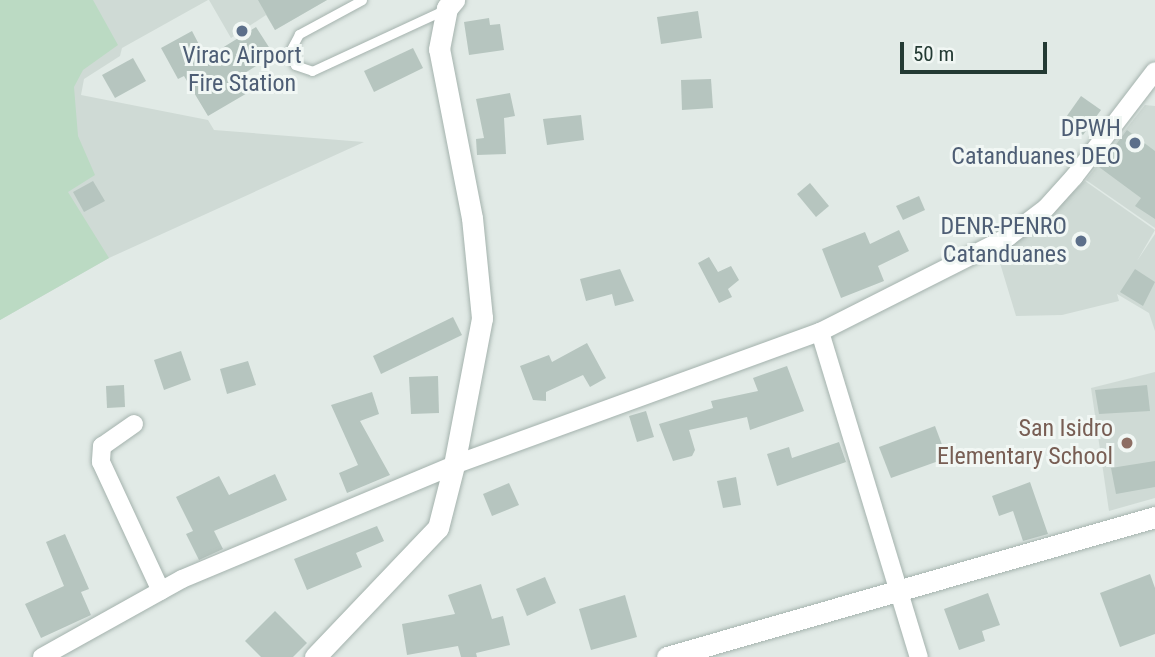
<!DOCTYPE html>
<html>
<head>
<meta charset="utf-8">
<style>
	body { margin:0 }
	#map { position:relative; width:1155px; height:657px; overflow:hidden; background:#e1eae6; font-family:"Roboto Condensed",sans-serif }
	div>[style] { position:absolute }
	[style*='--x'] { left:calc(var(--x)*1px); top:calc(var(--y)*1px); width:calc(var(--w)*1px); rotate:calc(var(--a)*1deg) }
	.built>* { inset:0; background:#cfdad5 }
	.green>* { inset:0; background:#bbdac3 }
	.building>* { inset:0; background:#b6c5bf }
	.roads { filter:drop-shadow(0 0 2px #a4b2ad) drop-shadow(0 0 2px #a4b2ad) }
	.service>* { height:9px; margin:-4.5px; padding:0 4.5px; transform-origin:4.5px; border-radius:4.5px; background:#fff }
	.minor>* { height:18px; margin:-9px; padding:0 9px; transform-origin:9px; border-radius:9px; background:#fff }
	.tertiary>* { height:21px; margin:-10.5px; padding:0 10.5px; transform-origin:10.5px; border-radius:10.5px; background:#fff }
	.dots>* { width:19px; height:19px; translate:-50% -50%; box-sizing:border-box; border:4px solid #f1f7f4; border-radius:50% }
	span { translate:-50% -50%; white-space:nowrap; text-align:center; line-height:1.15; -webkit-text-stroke:6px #f1f7f4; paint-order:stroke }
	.service-label { font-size:24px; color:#4e5e75 }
	.right { translate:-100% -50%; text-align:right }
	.education-label { font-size:24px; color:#785e54 }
	.scale { position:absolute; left:900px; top:42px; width:147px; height:32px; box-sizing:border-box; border:4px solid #233a33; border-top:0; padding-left:9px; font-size:21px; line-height:24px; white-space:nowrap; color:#233a33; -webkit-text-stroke:5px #f1f7f4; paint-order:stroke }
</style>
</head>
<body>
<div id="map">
	<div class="built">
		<i style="clip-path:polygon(0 0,208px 0,122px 48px,120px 56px,84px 79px,81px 95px,208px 120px,214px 130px,364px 142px,109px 258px,0 320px)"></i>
		<i style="clip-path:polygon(209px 0,327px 0,275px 30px,266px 15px,231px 38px)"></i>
		<i style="clip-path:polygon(1145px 105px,1155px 106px,1155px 228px,1086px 180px)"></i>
		<i style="clip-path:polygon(1085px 181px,1155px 230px,1137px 261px,1155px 234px,1155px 331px,1149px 313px,1117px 294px,1119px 301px,1062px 315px,1016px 316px,996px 250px,1030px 231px)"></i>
		<i style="clip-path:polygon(1155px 372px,1155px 498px,1109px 511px,1091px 388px)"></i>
	</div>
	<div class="green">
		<i style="clip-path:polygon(0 0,93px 0,118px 45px,83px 70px,74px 87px,78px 136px,95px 175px,68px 192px,109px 258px,0 320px)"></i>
	</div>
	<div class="building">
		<i style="clip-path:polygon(258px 0,327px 0,275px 30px)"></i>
		<i style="clip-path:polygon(698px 11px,702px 38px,661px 44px,657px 17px)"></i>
		<i style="clip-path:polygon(489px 18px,490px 25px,500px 24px,504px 50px,469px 55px,464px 22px)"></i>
		<i style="clip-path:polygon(256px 27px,274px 55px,240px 76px,249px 92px,208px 116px,184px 76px,178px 79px,161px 48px,192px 31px,206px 58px)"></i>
		<i style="clip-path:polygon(413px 48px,423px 68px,374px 92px,364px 71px)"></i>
		<i style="clip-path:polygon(133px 58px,146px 81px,115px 98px,102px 75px)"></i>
		<i style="clip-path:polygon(711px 79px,713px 108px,682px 110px,681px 80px)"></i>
		<i style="clip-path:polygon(510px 93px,515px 116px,504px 118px,506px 154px,477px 155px,476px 139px,484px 138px,476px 99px)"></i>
		<i style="clip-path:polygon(1081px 96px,1101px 110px,1083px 135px,1064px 120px)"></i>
		<i style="clip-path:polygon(581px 115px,584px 140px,547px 145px,543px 119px)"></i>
		<i style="clip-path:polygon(1127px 130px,1155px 151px,1155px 219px,1135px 206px,1141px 198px,1099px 167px)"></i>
		<i style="clip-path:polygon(93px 181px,105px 201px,84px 212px,73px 192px)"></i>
		<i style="clip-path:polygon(810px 183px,829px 206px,816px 217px,797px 194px)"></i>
		<i style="clip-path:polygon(919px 196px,925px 210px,903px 220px,896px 206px)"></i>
		<i style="clip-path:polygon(899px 230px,909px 251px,878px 266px,884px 281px,841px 298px,822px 249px,865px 232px,870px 244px)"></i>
		<i style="clip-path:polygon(709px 257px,718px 272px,731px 266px,739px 280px,728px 289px,732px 297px,719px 303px,698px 263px)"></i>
		<i style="clip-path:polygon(620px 269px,634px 301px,615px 306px,612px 294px,586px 301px,580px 279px)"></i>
		<i style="clip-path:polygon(1135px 269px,1155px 282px,1143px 306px,1120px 292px)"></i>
		<i style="clip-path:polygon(453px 317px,462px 335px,381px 374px,373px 356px)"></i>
		<i style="clip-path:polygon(587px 343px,606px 378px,590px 387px,583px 375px,546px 392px,546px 401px,533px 400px,520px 366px,549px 355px,552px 362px)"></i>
		<i style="clip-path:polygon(181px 351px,191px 380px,164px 390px,154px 360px)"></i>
		<i style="clip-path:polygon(248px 361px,256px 385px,227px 394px,220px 369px)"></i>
		<i style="clip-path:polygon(787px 366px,804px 411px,750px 430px,747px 417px,689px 430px,695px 450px,692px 456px,673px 461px,659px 424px,713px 408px,711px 401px,758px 391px,753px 378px)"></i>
		<i style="clip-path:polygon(438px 376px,439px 413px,411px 414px,409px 377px)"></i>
		<i style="clip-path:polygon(124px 385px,125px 407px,107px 408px,106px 386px)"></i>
		<i style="clip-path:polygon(1147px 385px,1150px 411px,1099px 414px,1095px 390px)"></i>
		<i style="clip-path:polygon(372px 392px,379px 414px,360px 421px,390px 475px,347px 493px,339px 473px,358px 465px,331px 405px)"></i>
		<i style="clip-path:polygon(646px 411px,654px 437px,637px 442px,629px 416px)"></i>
		<i style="clip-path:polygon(935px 426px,947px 458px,891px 478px,879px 447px)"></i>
		<i style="clip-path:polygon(839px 442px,846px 462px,777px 486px,767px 454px,789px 447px,792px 458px)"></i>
		<i style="clip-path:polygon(1155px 461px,1155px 487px,1116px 494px,1111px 468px)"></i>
		<i style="clip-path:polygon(275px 474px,287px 500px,214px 531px,223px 549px,199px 560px,186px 534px,193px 531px,176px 497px,219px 476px,229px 495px)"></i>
		<i style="clip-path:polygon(736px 477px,741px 505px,723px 508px,717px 481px)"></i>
		<i style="clip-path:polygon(1030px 482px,1048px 534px,1023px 541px,1013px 511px,999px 516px,992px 496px)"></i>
		<i style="clip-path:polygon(509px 483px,519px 505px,492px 516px,483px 494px)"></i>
		<i style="clip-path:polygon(377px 526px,384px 541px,356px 553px,362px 567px,307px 590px,294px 559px)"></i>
		<i style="clip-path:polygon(65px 534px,89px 589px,81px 592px,91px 615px,41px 638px,25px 604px,64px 586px,46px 542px)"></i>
		<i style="clip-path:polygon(1150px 574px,1155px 588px,1155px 634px,1120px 647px,1100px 593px)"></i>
		<i style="clip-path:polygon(545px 577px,556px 603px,527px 616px,516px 589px)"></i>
		<i style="clip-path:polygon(481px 584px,492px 619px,503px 616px,510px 645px,476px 653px,477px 657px,461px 657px,458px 646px,407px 655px,402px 624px,455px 614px,448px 595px)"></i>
		<i style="clip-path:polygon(988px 593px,1000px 625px,982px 631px,985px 641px,959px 650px,944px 609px)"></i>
		<i style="clip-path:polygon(625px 595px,637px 637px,591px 650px,579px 609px)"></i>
		<i style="clip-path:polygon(275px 611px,307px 643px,293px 657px,261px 657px,245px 641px)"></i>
	</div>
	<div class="roads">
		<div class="service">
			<i style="--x:362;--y:0;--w:72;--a:151.6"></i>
			<i style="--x:299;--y:34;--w:17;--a:118"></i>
			<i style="--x:291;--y:49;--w:16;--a:76"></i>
			<i style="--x:295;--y:65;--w:18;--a:19"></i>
			<i style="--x:312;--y:71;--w:148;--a:-24.8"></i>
		</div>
		<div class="minor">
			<i style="--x:820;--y:332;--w:340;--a:73.1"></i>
			<i style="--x:134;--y:424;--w:39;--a:145"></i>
			<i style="--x:102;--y:446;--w:16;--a:94"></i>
			<i style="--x:101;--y:462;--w:142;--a:65.1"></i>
			<i style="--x:42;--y:657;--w:160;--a:-29.1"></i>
			<i style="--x:182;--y:579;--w:295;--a:-22.7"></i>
			<i style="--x:454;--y:465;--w:389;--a:-20"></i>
			<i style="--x:820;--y:332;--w:211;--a:-26.8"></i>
			<i style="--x:1008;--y:237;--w:48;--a:-37.3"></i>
			<i style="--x:1046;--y:208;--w:42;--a:-47.9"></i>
			<i style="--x:1074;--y:177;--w:133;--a:-52.6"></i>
		</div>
		<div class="tertiary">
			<i style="--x:315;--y:657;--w:178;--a:-46.4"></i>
			<i style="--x:438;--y:528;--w:65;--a:-75.7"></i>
			<i style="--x:454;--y:465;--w:150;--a:-79.2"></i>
			<i style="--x:482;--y:318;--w:100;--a:-95.7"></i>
			<i style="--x:472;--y:218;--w:172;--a:-101"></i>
			<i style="--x:439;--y:49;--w:42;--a:-79"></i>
			<i style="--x:447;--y:8;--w:11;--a:-49"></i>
			<i style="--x:667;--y:657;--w:508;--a:-16.01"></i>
		</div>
	</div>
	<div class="dots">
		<i style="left:242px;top:31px;background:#5c6f8a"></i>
		<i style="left:1135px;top:143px;background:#5c6f8a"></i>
		<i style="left:1081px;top:241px;background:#5c6f8a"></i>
		<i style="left:1127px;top:443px;background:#8d6e63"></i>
	</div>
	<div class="service-label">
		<span style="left:242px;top:70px">Virac Airport<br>Fire Station</span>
		<span class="right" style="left:1121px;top:143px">DPWH<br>Catanduanes DEO</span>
		<span class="right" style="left:1067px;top:241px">DENR-PENRO<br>Catanduanes</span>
	</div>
	<div class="education-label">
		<span class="right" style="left:1113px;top:443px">San Isidro<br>Elementary School</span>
	</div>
	<div class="scale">50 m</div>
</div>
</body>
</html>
